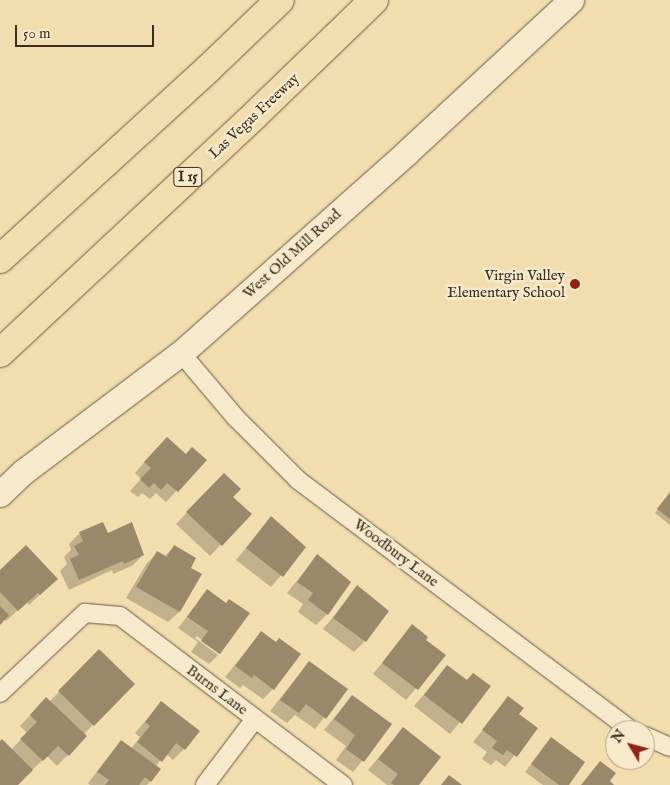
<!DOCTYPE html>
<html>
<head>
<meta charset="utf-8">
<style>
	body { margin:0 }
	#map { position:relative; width:670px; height:785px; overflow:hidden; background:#f2ddaf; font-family:"IM FELL English",serif }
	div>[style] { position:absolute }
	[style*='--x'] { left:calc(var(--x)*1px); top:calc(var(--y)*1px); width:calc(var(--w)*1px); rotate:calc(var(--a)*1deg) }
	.shadow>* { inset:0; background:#0003 }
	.building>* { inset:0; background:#99896a }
	.roads { filter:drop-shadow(0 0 1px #675a44) drop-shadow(0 0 1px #675a44) }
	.street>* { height:18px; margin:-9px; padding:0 9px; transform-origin:9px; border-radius:9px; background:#f7e9cb }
	.secondary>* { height:25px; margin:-12.5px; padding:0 12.5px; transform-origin:12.5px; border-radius:12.5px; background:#f7e9cb }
	.highway>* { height:28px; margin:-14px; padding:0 14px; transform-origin:14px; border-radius:14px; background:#f2ddaf }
	.dots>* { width:14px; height:14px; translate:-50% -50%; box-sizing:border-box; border:2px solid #f7e9cb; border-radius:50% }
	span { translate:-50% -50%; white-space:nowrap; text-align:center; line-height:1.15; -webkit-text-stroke:5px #f7e9cb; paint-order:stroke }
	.shield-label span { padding:1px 4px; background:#f7e9cb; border:1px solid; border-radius:4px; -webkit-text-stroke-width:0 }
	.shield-label { font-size:14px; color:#392e20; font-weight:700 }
	.street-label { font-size:15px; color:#392e20 }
	.poi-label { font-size:15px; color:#392e20 }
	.right { translate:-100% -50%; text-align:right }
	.north { position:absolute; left:605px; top:720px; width:50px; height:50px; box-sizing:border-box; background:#f7e9cb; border:1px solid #ab9e87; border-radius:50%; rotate:307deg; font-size:14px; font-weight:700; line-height:20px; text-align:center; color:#392e20 }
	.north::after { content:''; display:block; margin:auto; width:18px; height:22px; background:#8f2418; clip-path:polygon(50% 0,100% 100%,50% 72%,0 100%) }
	.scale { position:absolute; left:15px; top:25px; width:139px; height:22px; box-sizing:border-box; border:2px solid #392e20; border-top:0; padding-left:6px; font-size:15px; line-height:18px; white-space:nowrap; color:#392e20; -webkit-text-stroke:4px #f7e9cb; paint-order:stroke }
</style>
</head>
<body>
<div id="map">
	<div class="shadow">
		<i style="clip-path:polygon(156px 449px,205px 460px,166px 502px,156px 493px,150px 499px,142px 493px,138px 497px,130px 491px,141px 479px,135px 473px)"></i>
		<i style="clip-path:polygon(213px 485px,232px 497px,250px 514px,210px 556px,176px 524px)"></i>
		<i style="clip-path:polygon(670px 493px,670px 525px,655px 513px)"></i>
		<i style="clip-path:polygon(271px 518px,305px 547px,271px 587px,236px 560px)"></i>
		<i style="clip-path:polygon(102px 523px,108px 535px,131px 524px,143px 555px,132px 566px,113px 574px,112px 570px,69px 590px,60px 571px,67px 564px,64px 557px,71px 550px,69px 544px,80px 533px)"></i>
		<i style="clip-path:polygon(174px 546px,189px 568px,200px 575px,179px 612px,168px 622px,126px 598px,147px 563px,157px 553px,164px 557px)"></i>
		<i style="clip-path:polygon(318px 555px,331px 565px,327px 614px,316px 625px,298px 612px,303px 604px,287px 593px)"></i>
		<i style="clip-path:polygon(0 571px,45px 590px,29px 605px,27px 602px,6px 621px,4px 619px,0 623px)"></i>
		<i style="clip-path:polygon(358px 587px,365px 641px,354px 652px,323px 629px)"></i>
		<i style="clip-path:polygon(207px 591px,225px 604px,248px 614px,219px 654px,197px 636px,195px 638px,218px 655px,209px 664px,191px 652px,198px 642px,178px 628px)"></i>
		<i style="clip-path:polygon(412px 626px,424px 640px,444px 655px,406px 700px,373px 674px)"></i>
		<i style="clip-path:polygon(261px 633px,273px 689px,263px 699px,243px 685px,240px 688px,225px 677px)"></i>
		<i style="clip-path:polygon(99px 651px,133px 684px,84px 734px,86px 736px,57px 766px,47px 756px,16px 785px,0 785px,0 743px,11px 750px,27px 733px,20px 726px,35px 710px,49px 702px)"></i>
		<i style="clip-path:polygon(309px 662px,346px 690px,315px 729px,295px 715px,287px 723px,270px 711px)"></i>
		<i style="clip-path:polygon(447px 667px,466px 681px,489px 687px,450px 734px,414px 706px)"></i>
		<i style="clip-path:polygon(352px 696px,391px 725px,353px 772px,336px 760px,346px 746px,324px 730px)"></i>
		<i style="clip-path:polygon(508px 698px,517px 714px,536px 728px,505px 767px,496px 760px,491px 765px,482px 759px,487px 752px,473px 742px)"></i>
		<i style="clip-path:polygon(161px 703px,198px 732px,184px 749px,173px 760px,166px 754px,155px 767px,150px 781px,147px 785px,90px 785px,88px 783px,121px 741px,131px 749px,140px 737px,135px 733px)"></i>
		<i style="clip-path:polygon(403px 729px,417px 785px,387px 785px,368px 770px)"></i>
		<i style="clip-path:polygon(551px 739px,567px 785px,543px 785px,525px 772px)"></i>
	</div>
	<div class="building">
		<i style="clip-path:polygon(167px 437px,186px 454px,192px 447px,207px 460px,178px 492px,167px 483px,161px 490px,154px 483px,149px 488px,140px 479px,151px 468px,144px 462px)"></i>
		<i style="clip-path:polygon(224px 473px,241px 489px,233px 497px,252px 514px,222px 546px,186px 512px)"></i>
		<i style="clip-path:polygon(670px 492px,670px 519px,657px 509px)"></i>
		<i style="clip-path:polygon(271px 516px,306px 547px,283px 577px,246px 548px)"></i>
		<i style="clip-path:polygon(103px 522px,108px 533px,132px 522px,144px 555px,124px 564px,123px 561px,79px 580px,70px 559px,79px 555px,74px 546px,83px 541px,79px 532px)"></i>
		<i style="clip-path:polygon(26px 545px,58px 579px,40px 595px,38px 593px,18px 611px,0 592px,0 570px)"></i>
		<i style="clip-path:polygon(174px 545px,196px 558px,191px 568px,202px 574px,180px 612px,136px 587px,157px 551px,167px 557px)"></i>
		<i style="clip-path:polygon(317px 554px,351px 582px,328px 615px,308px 600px,313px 593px,297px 582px)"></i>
		<i style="clip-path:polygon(357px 585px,389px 611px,366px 642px,333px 618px)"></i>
		<i style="clip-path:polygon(207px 589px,226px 603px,229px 599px,250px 613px,220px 654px,201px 641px,208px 631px,187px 617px)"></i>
		<i style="clip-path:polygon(0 606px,9px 615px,0 625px)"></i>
		<i style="clip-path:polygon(412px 624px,428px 637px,426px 640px,446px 655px,418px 690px,382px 663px)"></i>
		<i style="clip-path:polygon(261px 631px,276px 642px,279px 638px,301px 654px,274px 690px,254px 675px,252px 678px,235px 666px)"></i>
		<i style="clip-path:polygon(99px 649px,135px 684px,94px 726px,58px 691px)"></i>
		<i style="clip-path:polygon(309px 661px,348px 689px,326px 719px,306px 704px,299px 713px,280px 700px)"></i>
		<i style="clip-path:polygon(447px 665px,467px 680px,473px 673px,491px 686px,462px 724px,424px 695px)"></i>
		<i style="clip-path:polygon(352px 695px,392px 724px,364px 762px,346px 749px,355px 735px,334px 719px)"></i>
		<i style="clip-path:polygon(508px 696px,524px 708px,519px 714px,538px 728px,517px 757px,507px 750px,503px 755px,492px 748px,497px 741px,482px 730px)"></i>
		<i style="clip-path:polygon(46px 697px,87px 736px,69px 756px,58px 746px,43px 761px,20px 739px,37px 722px,30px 715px)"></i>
		<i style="clip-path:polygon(161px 701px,200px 731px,185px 750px,176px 743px,162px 762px,137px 742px,150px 726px,145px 722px)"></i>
		<i style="clip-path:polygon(403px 727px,441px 757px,419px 785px,394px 785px,391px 783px,398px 774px,378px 759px)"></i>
		<i style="clip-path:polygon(551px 737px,585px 762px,569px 785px,559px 785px,531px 764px)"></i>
		<i style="clip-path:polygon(2px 739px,33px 770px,18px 785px,0 785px,0 741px)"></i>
		<i style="clip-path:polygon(121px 740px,161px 769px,151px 782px,145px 777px,139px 785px,105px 785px,109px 780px,97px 772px)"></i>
		<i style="clip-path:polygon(600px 761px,616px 773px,610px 781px,614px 785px,581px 785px)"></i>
		<i style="clip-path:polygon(449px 775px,462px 785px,441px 785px)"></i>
	</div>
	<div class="roads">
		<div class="street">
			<i style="--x:181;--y:353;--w:85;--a:49.8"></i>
			<i style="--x:236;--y:418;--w:88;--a:45"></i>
			<i style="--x:298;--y:480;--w:416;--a:36.9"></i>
			<i style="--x:0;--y:693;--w:117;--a:-43.3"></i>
			<i style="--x:85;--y:613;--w:35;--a:5"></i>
			<i style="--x:120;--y:616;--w:280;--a:37.2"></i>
			<i style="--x:645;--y:736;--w:27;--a:24"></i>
			<i style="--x:205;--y:785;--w:83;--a:-52.9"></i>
		</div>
		<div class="secondary">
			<i style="--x:0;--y:494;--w:32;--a:-44"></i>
			<i style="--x:23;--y:472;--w:198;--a:-37"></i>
			<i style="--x:181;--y:353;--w:301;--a:-41.6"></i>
			<i style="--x:406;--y:153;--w:225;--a:-42.8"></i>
		</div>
		<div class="highway">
			<i style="--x:0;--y:259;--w:283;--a:-42.4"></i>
			<i style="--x:209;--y:68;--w:98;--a:-43.8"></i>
			<i style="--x:0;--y:353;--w:350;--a:-43"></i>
			<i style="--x:256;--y:114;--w:164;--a:-44"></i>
		</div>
	</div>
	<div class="dots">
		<i style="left:575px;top:284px;background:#8f2418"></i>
	</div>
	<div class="shield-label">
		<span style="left:188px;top:177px">I 15</span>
	</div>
	<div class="street-label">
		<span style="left:254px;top:116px;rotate:-43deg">Las Vegas Freeway</span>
		<span style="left:292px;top:254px;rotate:-42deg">West Old Mill Road</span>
		<span style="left:396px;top:553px;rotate:37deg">Woodbury Lane</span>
		<span style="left:217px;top:690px;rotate:37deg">Burns Lane</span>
	</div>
	<div class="poi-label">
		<span class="right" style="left:565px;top:284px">Virgin Valley<br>Elementary School</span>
	</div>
	<div class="north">N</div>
	<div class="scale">50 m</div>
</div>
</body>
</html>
